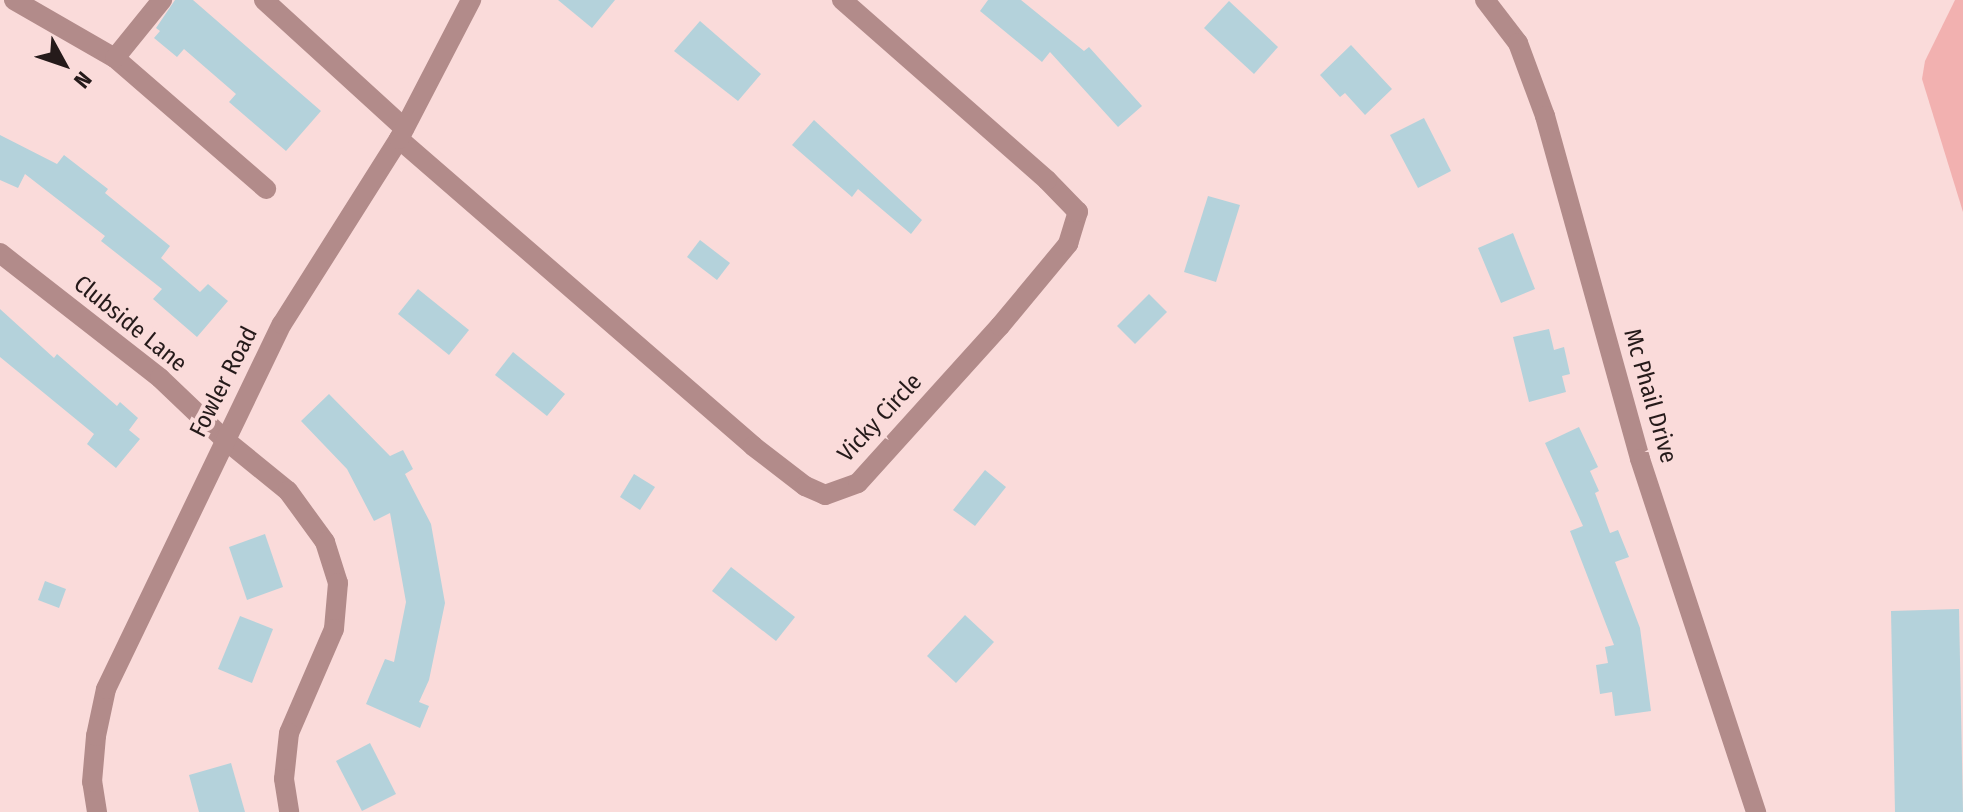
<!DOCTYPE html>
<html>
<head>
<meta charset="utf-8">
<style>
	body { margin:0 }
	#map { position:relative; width:1963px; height:812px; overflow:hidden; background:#fadbda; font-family:"Fira Sans Condensed",sans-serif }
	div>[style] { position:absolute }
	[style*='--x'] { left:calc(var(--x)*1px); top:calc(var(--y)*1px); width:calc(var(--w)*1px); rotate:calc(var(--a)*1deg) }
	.green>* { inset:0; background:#f2b1b0 }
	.building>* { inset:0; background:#b4d2db }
	.minor>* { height:20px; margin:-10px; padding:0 10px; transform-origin:10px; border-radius:10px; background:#b28b8a }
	span { translate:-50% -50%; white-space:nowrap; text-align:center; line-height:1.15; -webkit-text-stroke:8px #fadbda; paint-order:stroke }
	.street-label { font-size:24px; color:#251a1a }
	.north { position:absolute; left:24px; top:24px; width:80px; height:80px; -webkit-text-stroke:6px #fadbda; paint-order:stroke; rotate:130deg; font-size:22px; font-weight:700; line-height:32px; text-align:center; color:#251a1a }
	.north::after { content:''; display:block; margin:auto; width:28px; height:36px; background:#251a1a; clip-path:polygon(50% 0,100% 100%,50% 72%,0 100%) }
</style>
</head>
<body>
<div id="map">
	<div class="green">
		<i style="clip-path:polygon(1955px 0,1963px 0,1963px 212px,1922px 79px,1925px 61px)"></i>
	</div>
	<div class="building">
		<i style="clip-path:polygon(175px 0,193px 0,321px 111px,286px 151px,229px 102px,236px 94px,184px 49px,177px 57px,154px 38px,160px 31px,156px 28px)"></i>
		<i style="clip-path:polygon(558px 0,615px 0,592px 28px)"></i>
		<i style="clip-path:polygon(988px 0,1021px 0,1084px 51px,1089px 47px,1142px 106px,1118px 127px,1050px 52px,1042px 62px,980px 11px)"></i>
		<i style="clip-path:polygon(1229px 1px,1278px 47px,1254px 74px,1204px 28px)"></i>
		<i style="clip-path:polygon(700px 21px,761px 74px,738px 101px,674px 51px)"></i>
		<i style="clip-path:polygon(1351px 45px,1392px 89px,1365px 115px,1345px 93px,1340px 97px,1320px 75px)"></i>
		<i style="clip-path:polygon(1424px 118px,1451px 171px,1418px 188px,1390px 135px)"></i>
		<i style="clip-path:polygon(814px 120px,922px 220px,911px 234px,858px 189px,852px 197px,792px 145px)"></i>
		<i style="clip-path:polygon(0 135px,57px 164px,64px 155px,108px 189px,105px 193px,170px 246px,161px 258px,200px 292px,208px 284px,228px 301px,197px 337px,153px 299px,162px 289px,101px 241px,105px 236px,25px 174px,18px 188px,0 180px)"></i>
		<i style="clip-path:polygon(1208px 196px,1240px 205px,1216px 282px,1184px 272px)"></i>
		<i style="clip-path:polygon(1513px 233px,1535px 289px,1501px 303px,1478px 248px)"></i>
		<i style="clip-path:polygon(700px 240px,730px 263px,717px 280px,687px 257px)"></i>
		<i style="clip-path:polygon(418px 289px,469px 330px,449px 355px,398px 314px)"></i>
		<i style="clip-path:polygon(1149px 294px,1167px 312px,1135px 344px,1117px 326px)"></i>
		<i style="clip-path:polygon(0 309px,54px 358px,57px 354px,117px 406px,120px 402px,138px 418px,129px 430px,140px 439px,116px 468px,87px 444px,94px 434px,0 357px)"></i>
		<i style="clip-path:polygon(1549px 329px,1554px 350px,1564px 347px,1570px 374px,1562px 376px,1566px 392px,1529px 402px,1513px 337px)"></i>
		<i style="clip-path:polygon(513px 352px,565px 394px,547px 416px,495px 375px)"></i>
		<i style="clip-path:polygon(329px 394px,390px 456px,403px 450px,413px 469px,405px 474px,431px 524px,445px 603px,429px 680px,419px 702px,429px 706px,420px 728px,366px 704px,385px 659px,394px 662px,406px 602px,390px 513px,374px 521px,347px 469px,301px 421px)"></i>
		<i style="clip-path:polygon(1579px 427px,1598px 467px,1590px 471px,1599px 491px,1595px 493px,1610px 533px,1618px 530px,1629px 557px,1615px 562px,1640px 628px,1651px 711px,1615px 716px,1612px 692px,1600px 694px,1596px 665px,1608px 663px,1605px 647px,1614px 645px,1570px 531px,1583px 526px,1545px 443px)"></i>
		<i style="clip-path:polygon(985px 470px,1006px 487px,975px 526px,953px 510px)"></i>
		<i style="clip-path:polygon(634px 474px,655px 487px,640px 510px,620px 497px)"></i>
		<i style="clip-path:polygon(265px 534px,283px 587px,247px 600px,229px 547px)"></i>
		<i style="clip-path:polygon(731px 567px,795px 617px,776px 641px,712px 591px)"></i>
		<i style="clip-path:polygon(45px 581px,66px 589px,59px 608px,38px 600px)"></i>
		<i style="clip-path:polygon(1959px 609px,1963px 812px,1895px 812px,1891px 611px)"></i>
		<i style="clip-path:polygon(965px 615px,994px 642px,956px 683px,927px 656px)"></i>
		<i style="clip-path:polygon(240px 616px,273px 629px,252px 683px,218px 669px)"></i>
		<i style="clip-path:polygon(370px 743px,396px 794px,362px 811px,336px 761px)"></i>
		<i style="clip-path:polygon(231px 763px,245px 812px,199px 812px,189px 775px)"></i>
	</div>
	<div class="minor">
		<i style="--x:14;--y:0;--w:116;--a:29.9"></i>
		<i style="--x:115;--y:58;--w:200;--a:40.9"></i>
		<i style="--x:264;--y:0;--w:190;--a:42.4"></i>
		<i style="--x:1485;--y:0;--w:54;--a:52.5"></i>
		<i style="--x:1518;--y:43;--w:78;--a:69.7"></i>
		<i style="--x:1545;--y:116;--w:356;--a:74.5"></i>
		<i style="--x:1640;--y:459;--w:372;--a:71.8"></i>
		<i style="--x:115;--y:58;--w:75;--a:-51"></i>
		<i style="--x:399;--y:139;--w:469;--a:40.9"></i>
		<i style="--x:753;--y:446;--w:66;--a:37.6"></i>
		<i style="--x:805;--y:486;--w:22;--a:24"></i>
		<i style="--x:825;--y:495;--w:35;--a:-20"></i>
		<i style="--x:858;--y:483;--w:212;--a:-47.9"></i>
		<i style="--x:1000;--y:326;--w:107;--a:-50.3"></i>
		<i style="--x:1068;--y:244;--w:34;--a:-73"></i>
		<i style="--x:1078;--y:212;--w:45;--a:-134.1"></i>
		<i style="--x:1047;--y:180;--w:273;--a:-138.7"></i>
		<i style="--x:0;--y:253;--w:203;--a:38"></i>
		<i style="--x:160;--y:378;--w:88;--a:43.6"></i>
		<i style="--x:224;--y:439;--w:82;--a:39.1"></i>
		<i style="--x:288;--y:491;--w:63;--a:54"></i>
		<i style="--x:325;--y:542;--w:43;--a:72.4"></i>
		<i style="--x:338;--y:583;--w:46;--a:95"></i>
		<i style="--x:334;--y:629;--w:113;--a:113.4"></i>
		<i style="--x:289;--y:733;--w:46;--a:96.2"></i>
		<i style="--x:284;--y:779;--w:33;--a:81"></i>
		<i style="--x:97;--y:812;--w:30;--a:-99"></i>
		<i style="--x:92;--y:782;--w:46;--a:-85"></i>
		<i style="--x:96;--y:736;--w:48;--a:-78"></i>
		<i style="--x:106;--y:689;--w:405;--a:-64.3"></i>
		<i style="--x:282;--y:324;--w:219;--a:-57.7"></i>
		<i style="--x:399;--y:139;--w:157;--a:-62.6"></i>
	</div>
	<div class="street-label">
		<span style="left:130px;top:324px;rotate:39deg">Clubside Lane</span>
		<span style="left:224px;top:382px;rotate:-63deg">Fowler Road</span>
		<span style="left:1650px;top:396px;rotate:74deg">Mc Phail Drive</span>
		<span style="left:880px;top:418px;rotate:-47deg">Vicky Circle</span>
	</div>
	<div class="north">N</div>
</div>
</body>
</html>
